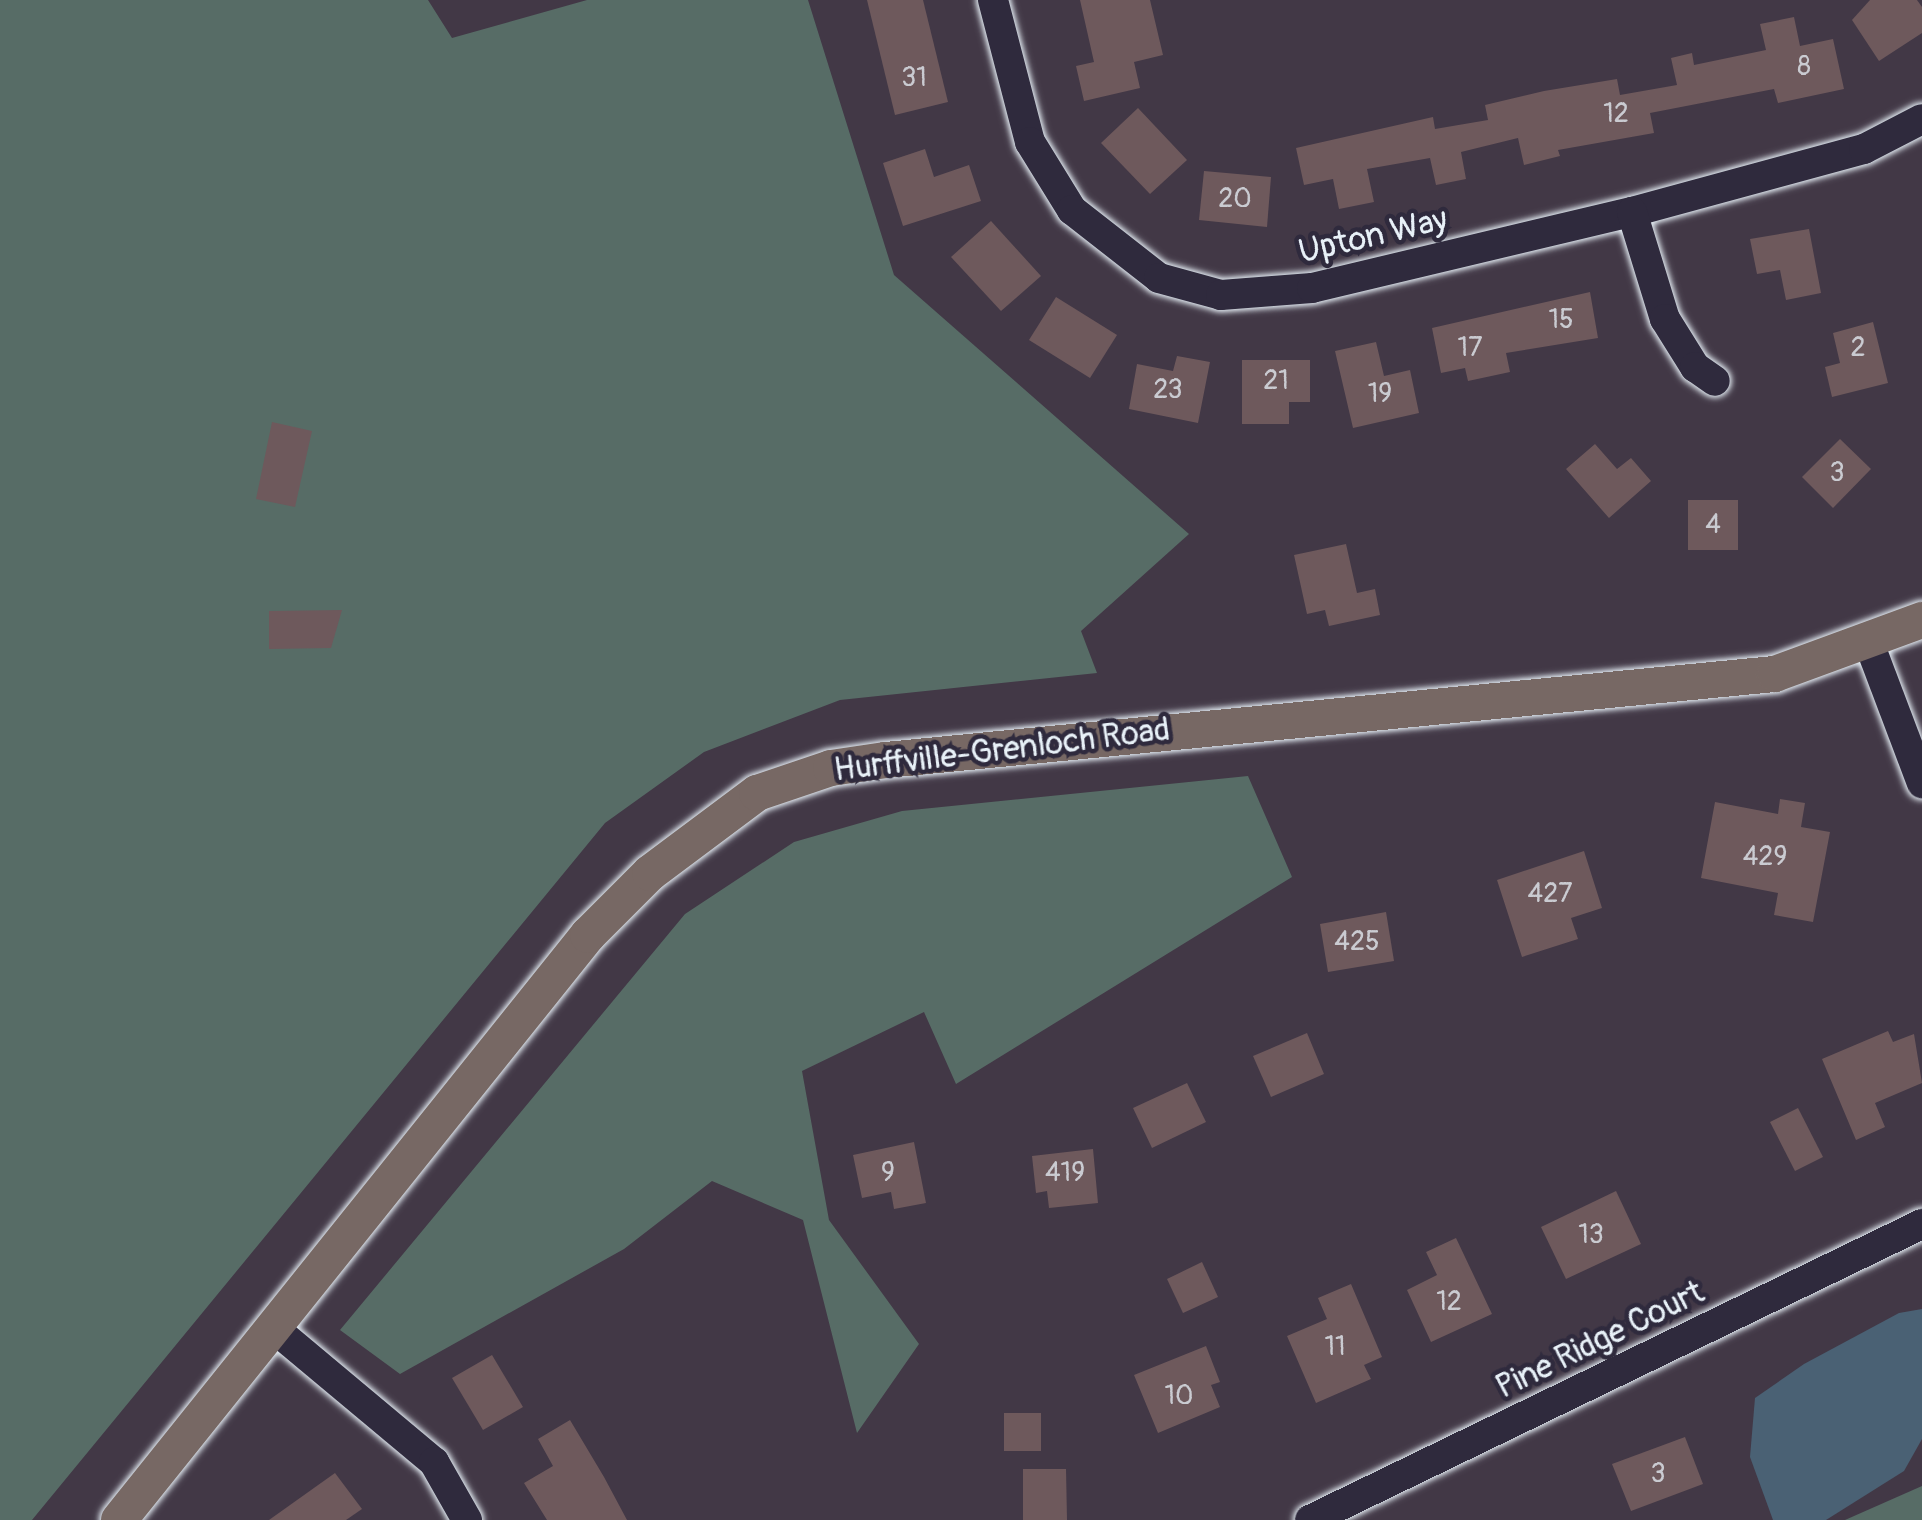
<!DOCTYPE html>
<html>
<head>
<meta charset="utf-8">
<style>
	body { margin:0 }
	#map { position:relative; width:1922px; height:1520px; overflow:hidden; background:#423846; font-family:Pangolin,sans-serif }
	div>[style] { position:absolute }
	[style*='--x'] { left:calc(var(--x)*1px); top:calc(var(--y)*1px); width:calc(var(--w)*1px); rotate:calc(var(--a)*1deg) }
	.green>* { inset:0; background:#576c66 }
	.water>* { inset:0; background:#4a6174 }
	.building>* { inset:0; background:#6e595c }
	.roads { filter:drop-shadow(0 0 3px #e8f1f8) drop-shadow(0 0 3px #e8f1f8) }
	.minor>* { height:30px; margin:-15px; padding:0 15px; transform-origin:15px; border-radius:15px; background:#2f2a3d }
	.major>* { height:36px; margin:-18px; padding:0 18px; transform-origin:18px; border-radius:18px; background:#776864 }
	span { translate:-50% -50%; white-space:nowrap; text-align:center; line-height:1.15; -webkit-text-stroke:9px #2f2a3d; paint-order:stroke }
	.number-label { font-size:27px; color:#cacbd1 }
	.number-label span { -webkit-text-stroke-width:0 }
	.street-label { font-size:33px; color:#e8f1f8 }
</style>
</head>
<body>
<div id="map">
	<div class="green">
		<i style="clip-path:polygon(0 0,428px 0,452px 38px,587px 0,808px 0,894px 275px,1189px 534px,1081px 631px,1097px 673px,840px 700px,704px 752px,605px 823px,32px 1520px,0 1520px)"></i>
		<i style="clip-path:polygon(1248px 776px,1292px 877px,956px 1084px,924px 1012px,802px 1071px,829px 1220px,919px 1344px,857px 1433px,803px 1220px,712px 1181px,624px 1249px,400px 1374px,340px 1330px,685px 914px,794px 842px,902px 811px)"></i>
		<i style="clip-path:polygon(1922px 1486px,1922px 1520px,1845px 1520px)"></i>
	</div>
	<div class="water">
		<i style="clip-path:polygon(1922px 1309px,1922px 1439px,1904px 1471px,1826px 1520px,1773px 1520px,1750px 1457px,1755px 1398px,1804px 1364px,1899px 1313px)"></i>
	</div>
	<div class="building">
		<i style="clip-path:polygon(867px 0,923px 0,948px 102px,895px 115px)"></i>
		<i style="clip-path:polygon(1080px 0,1150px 0,1163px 55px,1134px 62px,1140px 88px,1084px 101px,1076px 66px,1094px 62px)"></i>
		<i style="clip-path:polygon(1870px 0,1917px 0,1922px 7px,1922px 33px,1879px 61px,1852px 20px)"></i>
		<i style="clip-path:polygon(1794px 17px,1800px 46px,1833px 39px,1844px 89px,1778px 103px,1774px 89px,1650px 113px,1654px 133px,1558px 150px,1560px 156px,1524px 165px,1518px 138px,1461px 152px,1466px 179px,1436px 185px,1430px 158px,1367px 169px,1374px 202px,1339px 209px,1333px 179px,1304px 185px,1296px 148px,1433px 117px,1435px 129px,1488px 120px,1485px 105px,1544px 91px,1617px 79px,1620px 95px,1677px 85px,1671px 58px,1692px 53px,1694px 65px,1766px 50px,1760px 24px)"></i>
		<i style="clip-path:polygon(1138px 108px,1187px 160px,1150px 194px,1101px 143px)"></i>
		<i style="clip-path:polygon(925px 149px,934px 177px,969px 165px,981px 201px,903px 226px,883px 163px)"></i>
		<i style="clip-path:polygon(1204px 171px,1271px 177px,1267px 227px,1199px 220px)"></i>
		<i style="clip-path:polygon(991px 221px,1041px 276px,1001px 311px,951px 257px)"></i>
		<i style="clip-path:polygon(1809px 229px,1821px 293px,1786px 300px,1780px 270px,1757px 274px,1750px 239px)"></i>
		<i style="clip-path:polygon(1590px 292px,1598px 338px,1506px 353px,1510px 372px,1468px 381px,1465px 368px,1441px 373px,1432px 328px)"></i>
		<i style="clip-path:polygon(1056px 297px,1117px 335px,1090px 378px,1029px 340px)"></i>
		<i style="clip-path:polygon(1873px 322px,1888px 383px,1832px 397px,1825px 367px,1840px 363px,1833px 333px)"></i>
		<i style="clip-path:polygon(1376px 342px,1384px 376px,1410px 370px,1419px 413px,1353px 428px,1335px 351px)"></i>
		<i style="clip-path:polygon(1177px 356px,1210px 362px,1198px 423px,1129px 409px,1137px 364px,1173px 371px)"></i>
		<i style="clip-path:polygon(1242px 360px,1310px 360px,1310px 402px,1289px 402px,1289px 424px,1242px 424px)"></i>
		<i style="clip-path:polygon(272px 422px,312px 431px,295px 507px,256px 499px)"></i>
		<i style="clip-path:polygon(1840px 439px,1871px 469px,1833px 508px,1802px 477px)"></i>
		<i style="clip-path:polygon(1595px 444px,1617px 469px,1631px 458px,1651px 481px,1609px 518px,1566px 469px)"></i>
		<i style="clip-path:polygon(1688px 500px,1738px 500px,1738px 550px,1688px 550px)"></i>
		<i style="clip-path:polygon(1346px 544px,1357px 593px,1375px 589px,1380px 615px,1329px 626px,1325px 610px,1307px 614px,1294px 555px)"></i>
		<i style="clip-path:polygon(342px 610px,331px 648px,269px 649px,269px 611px)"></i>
		<i style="clip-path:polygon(1780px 799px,1805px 803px,1801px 827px,1830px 832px,1813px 922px,1774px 915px,1778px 893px,1701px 878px,1715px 802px,1778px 814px)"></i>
		<i style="clip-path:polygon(1584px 851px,1602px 908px,1571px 918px,1578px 939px,1522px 957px,1497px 880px)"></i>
		<i style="clip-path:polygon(1386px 912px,1394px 961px,1328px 972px,1320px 924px)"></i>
		<i style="clip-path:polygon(1888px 1031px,1893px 1042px,1914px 1034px,1922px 1083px,1875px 1103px,1885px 1127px,1856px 1140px,1822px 1059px)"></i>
		<i style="clip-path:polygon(1307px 1033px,1324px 1074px,1271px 1097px,1253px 1056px)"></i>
		<i style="clip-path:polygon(1187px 1083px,1206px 1122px,1152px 1148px,1133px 1108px)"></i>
		<i style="clip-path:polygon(1798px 1108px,1823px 1157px,1795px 1171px,1770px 1122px)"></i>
		<i style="clip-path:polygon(914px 1142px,926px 1203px,894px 1209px,891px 1192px,862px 1198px,853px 1155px)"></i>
		<i style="clip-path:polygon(1093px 1149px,1098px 1203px,1049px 1208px,1047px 1191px,1036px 1193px,1032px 1156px)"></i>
		<i style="clip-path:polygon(1616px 1191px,1641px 1244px,1566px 1279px,1541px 1227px)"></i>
		<i style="clip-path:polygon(1456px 1238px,1492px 1314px,1431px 1342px,1407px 1290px,1437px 1275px,1426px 1252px)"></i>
		<i style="clip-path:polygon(1202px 1262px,1218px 1297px,1183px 1313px,1167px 1279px)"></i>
		<i style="clip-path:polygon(1351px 1284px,1382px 1357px,1364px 1365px,1371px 1379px,1316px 1403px,1287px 1336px,1327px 1319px,1318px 1298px)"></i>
		<i style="clip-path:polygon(1206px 1346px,1220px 1382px,1211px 1385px,1220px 1407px,1158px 1433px,1134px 1375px)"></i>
		<i style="clip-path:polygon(492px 1355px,523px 1407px,483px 1430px,452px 1378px)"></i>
		<i style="clip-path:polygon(1004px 1413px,1041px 1413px,1041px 1451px,1004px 1451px)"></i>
		<i style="clip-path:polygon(570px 1420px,604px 1477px,627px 1520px,547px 1520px,524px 1483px,553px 1466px,538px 1439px)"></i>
		<i style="clip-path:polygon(1685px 1437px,1703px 1484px,1631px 1511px,1612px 1464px)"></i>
		<i style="clip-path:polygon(1023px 1469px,1066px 1469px,1067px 1520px,1023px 1520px)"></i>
		<i style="clip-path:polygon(335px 1473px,362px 1509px,346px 1520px,269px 1520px)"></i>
	</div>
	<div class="roads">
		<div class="minor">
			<i style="--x:993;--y:0;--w:147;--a:75.4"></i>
			<i style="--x:1030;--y:142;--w:80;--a:58.3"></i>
			<i style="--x:1072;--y:210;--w:110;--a:38"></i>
			<i style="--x:1159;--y:278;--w:64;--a:15.3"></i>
			<i style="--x:1221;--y:295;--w:91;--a:-4.4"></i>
			<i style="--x:1312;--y:288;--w:329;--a:-13.4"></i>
			<i style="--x:1632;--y:212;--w:240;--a:-15.2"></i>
			<i style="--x:1864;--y:149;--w:65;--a:-27.3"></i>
			<i style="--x:1632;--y:212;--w:112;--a:72.9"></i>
			<i style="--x:1665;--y:319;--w:57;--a:58"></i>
			<i style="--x:1695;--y:367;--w:24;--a:35"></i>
			<i style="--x:1869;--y:643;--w:150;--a:69.3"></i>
			<i style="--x:276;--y:1330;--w:206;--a:39.9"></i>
			<i style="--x:434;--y:1462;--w:67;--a:60.4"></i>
			<i style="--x:1310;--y:1520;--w:680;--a:-25.81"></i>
		</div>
		<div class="major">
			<i style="--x:119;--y:1520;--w:750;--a:-51.28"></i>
			<i style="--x:588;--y:935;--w:88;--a:-45"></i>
			<i style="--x:650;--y:873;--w:134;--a:-36.8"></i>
			<i style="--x:757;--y:793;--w:78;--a:-18.7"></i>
			<i style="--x:831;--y:768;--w:56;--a:-8.3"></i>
			<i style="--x:886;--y:760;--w:893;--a:-5.53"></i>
			<i style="--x:1775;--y:674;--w:157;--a:-20.2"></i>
		</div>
	</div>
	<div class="number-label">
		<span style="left:1804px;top:67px">8</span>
		<span style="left:914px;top:78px">31</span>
		<span style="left:1616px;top:114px">12</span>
		<span style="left:1235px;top:199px">20</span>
		<span style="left:1561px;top:320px">15</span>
		<span style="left:1470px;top:348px">17</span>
		<span style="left:1858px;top:348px">2</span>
		<span style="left:1276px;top:381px">21</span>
		<span style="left:1168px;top:390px">23</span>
		<span style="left:1380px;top:394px">19</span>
		<span style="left:1837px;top:473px">3</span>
		<span style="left:1713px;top:525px">4</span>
		<span style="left:1765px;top:857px">429</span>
		<span style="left:1550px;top:894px">427</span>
		<span style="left:1357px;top:942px">425</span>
		<span style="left:888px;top:1173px">9</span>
		<span style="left:1065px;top:1173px">419</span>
		<span style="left:1591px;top:1235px">13</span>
		<span style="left:1449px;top:1302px">12</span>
		<span style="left:1335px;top:1347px">11</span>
		<span style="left:1179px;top:1396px">10</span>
		<span style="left:1658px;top:1474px">3</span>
	</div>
	<div class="street-label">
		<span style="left:1373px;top:236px;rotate:-13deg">Upton Way</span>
		<span style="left:1002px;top:750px;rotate:-7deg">Hurffville-Grenloch Road</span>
		<span style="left:1600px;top:1340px;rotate:-26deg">Pine Ridge Court</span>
	</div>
</div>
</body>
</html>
